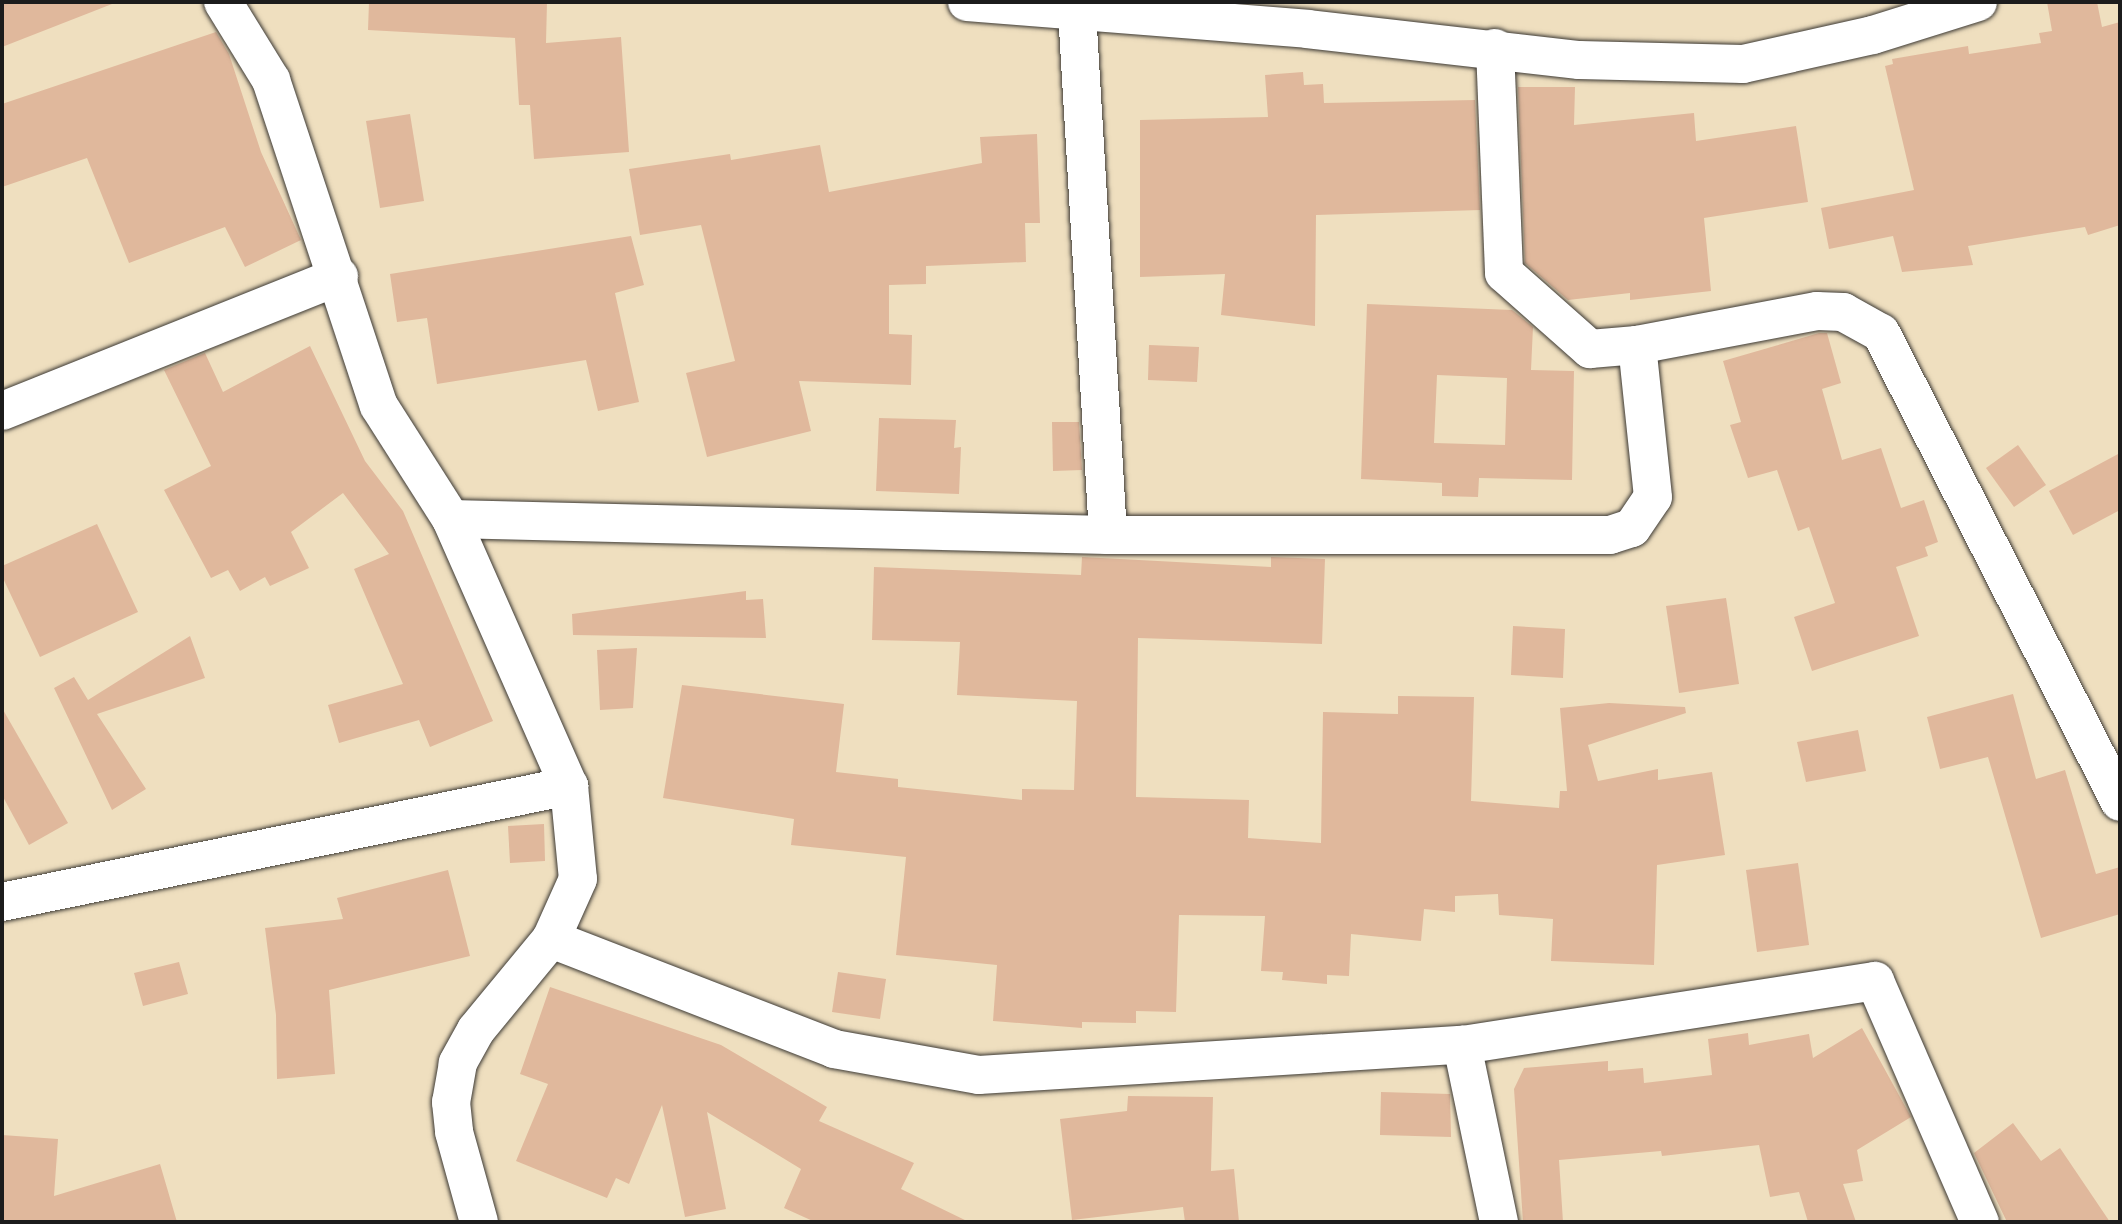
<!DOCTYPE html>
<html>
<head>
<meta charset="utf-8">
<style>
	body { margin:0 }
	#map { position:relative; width:2122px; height:1224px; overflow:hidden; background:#efdfbf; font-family:Dekko,sans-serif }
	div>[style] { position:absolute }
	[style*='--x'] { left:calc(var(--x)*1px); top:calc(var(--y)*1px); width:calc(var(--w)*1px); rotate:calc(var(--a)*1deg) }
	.building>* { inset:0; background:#e0b89c }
	.roads { filter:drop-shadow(0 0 2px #3c3934) drop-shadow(0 0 2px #3c3934) }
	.minor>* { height:38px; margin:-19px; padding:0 19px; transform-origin:19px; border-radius:19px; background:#fff }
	span { translate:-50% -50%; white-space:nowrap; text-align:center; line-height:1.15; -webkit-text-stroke:7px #f7f3e8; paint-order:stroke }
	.frame { position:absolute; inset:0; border:4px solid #1c1c1c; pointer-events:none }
</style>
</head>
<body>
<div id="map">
	<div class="building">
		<i style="clip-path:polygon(2px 2px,111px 2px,112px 4px,2px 47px)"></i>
		<i style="clip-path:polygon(369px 2px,547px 2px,546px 43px,621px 37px,629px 152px,534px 159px,530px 105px,519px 105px,515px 38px,368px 30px)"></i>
		<i style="clip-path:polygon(2047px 2px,2097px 2px,2102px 27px,2120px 22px,2120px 225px,2088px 235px,2085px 227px,1968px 246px,1973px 265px,1902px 272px,1893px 236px,1829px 249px,1821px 208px,1914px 190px,1885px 66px,1893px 64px,1892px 59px,1968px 46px,1969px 54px,2041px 43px,2039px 33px,2052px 31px)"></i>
		<i style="clip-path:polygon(216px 32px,229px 54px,261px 152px,301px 240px,245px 267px,225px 227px,129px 263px,87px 158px,2px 187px,2px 104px)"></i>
		<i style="clip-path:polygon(1303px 72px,1304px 85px,1323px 84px,1324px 103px,1475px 100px,1480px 210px,1316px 215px,1315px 326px,1221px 315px,1225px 274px,1140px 277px,1140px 120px,1268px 117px,1265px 75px)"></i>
		<i style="clip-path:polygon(1518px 87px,1575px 87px,1574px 125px,1694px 113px,1696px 141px,1796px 126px,1808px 202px,1704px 218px,1711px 291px,1630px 300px,1630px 293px,1568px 300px,1525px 263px)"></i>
		<i style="clip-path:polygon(410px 114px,424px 201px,380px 208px,366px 121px)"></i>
		<i style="clip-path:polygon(1037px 134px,1040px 223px,1025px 223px,1026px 262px,926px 266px,926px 284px,889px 285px,889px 334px,912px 335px,911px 385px,799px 381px,811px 431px,707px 457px,686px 373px,735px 361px,701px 225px,640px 235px,629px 169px,730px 154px,731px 160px,820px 145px,829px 192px,982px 163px,980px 137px)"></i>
		<i style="clip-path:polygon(631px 236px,644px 285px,615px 293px,639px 402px,598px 411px,586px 360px,437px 384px,427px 318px,397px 322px,390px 274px)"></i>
		<i style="clip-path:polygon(evenodd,1367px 304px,1512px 310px,1533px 327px,1531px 370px,1574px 371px,1572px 480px,1479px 478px,1478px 497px,1442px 496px,1442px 483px,1361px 479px,1367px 304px,1437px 375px,1507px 378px,1505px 445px,1434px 443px,1437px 375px)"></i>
		<i style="clip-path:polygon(1819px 333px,1827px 333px,1841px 383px,1822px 389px,1842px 460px,1881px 448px,1901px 508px,1924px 500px,1938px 542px,1925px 547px,1928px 556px,1896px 567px,1919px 636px,1812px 671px,1794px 617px,1835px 603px,1809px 527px,1798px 531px,1777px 470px,1748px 478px,1730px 425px,1741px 422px,1723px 361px)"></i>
		<i style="clip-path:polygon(1149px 345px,1199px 347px,1197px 382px,1148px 380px)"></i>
		<i style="clip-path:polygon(310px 346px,365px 461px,403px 511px,493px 721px,430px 747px,419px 720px,339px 743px,328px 705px,403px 684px,354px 569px,389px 554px,343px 493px,291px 532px,309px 568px,270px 586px,265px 577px,240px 591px,228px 570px,211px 578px,164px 490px,211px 466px,164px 370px,205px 353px,223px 392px)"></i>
		<i style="clip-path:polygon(879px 418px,956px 420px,954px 448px,961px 447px,959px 494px,876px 491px)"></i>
		<i style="clip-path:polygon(1052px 422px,1079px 422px,1082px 470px,1053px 471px)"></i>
		<i style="clip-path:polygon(2018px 445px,2046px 485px,2014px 507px,1986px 468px)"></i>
		<i style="clip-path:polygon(2120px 453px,2120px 510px,2073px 535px,2049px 491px)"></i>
		<i style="clip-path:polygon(97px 524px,138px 612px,40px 657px,2px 576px,2px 566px)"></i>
		<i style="clip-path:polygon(1082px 557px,1271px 567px,1271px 557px,1325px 559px,1322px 644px,1138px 638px,1136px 797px,1249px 800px,1248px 838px,1321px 843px,1323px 712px,1398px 714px,1398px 696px,1474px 697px,1471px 801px,1559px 808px,1560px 791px,1567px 791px,1560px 708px,1609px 703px,1685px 707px,1686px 713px,1588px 745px,1598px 781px,1658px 769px,1658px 780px,1712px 772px,1725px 855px,1657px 865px,1654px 965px,1551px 961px,1553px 919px,1499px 915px,1498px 894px,1455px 896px,1455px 912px,1424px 909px,1421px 941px,1351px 934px,1349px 976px,1327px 975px,1327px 984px,1282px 980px,1283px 972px,1261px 971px,1265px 916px,1179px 915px,1176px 1012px,1136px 1011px,1136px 1023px,1082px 1022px,1082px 1028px,993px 1021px,997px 965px,896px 955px,906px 857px,791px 845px,794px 819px,663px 798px,682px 685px,844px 704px,836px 772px,898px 779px,898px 787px,1022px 800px,1022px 789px,1074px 790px,1077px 701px,957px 695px,960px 642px,872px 640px,874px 567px,1081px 575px)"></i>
		<i style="clip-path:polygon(746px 591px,746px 600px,763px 599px,766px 638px,573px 635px,572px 614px)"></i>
		<i style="clip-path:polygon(1726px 598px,1739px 684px,1679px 693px,1666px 606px)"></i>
		<i style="clip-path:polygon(1513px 626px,1565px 629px,1563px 678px,1511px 675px)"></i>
		<i style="clip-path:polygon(190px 636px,205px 678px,97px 714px,146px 789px,112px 810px,54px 688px,74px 677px,88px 700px)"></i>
		<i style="clip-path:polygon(637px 648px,633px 708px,600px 710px,597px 650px)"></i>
		<i style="clip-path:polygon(2013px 694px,2036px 779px,2065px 770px,2096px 874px,2120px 867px,2120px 914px,2041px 938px,1988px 757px,1940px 769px,1927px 717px)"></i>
		<i style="clip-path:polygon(2px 708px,68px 823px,29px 845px,2px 795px)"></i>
		<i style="clip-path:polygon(1858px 730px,1866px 771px,1806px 782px,1797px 742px)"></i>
		<i style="clip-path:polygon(544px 824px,545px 861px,510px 863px,508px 826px)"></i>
		<i style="clip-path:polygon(1798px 863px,1809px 945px,1757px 952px,1746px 870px)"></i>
		<i style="clip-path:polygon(448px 870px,470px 956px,329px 990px,335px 1074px,277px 1079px,276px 1015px,265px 928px,343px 919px,337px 898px)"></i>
		<i style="clip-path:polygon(179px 962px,188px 994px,143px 1006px,134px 973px)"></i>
		<i style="clip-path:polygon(838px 972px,886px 979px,880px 1019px,832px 1012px)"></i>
		<i style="clip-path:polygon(550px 987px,721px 1045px,827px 1107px,819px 1121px,914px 1163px,901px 1189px,969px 1222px,815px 1222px,784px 1208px,801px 1169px,707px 1112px,726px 1209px,685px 1217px,662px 1105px,629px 1184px,616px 1178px,607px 1198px,516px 1161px,548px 1084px,520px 1074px)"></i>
		<i style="clip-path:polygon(1862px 1028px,1911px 1117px,1857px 1150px,1863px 1181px,1843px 1184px,1856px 1222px,1808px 1222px,1799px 1192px,1770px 1197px,1759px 1145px,1662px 1156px,1661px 1151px,1559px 1160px,1563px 1222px,1523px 1222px,1514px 1089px,1524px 1068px,1608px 1061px,1608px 1071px,1643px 1068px,1644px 1083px,1712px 1075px,1708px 1039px,1748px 1033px,1749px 1045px,1809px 1034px,1813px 1058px)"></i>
		<i style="clip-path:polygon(1381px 1092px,1450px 1094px,1451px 1137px,1380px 1135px)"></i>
		<i style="clip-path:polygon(1128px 1096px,1213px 1097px,1211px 1171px,1234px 1169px,1239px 1222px,1185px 1222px,1183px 1207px,1072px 1220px,1060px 1119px,1127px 1111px)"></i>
		<i style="clip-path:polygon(2013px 1123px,2041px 1161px,2060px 1148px,2110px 1222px,2007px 1222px,1974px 1153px)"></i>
		<i style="clip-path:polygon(2px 1135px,58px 1139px,54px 1196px,160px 1164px,177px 1222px,2px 1222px)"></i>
	</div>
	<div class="roads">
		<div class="minor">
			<i style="--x:223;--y:2;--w:92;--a:58.4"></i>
			<i style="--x:271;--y:80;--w:343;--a:71.7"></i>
			<i style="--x:379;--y:406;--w:134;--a:57.5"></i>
			<i style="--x:451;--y:519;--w:292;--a:66.2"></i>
			<i style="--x:569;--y:786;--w:93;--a:84.5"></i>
			<i style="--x:578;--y:879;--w:66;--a:114.2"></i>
			<i style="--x:551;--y:939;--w:118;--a:129.5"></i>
			<i style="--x:476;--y:1030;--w:38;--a:119"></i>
			<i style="--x:458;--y:1063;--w:40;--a:100"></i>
			<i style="--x:451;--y:1102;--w:30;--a:84"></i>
			<i style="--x:454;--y:1132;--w:93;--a:74.5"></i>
			<i style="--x:967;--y:2;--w:341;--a:4.5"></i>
			<i style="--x:1307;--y:29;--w:274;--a:6.5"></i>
			<i style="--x:1579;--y:60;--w:164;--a:1.4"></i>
			<i style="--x:1743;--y:64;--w:133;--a:-12.6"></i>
			<i style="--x:1873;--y:35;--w:110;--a:-17.4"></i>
			<i style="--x:1077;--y:11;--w:525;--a:86.61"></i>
			<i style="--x:1495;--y:48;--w:225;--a:87.7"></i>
			<i style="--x:1504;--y:273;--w:115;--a:41.5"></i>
			<i style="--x:1590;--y:349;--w:47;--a:-4.9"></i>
			<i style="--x:2;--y:411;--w:363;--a:-21.8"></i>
			<i style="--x:451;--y:519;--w:657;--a:1.4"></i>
			<i style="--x:1108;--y:535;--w:502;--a:0"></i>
			<i style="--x:1610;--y:535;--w:23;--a:-18"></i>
			<i style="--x:1632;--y:528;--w:37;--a:-56"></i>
			<i style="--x:1653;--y:497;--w:153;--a:-96"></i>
			<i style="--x:1637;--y:345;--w:183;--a:-10.7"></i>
			<i style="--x:1817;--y:311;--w:26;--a:2"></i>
			<i style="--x:1843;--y:312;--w:43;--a:28.9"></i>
			<i style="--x:1881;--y:333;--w:526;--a:63"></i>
			<i style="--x:2;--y:902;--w:579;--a:-11.56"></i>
			<i style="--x:551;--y:939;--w:304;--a:21.2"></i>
			<i style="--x:834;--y:1049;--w:147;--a:10.2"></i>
			<i style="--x:979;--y:1075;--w:484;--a:-3.6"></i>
			<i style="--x:1462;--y:1045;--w:181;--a:78.2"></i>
			<i style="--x:1462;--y:1045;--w:418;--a:-8.8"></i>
			<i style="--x:1875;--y:981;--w:263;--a:66.5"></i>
		</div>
	</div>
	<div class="frame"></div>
</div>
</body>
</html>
